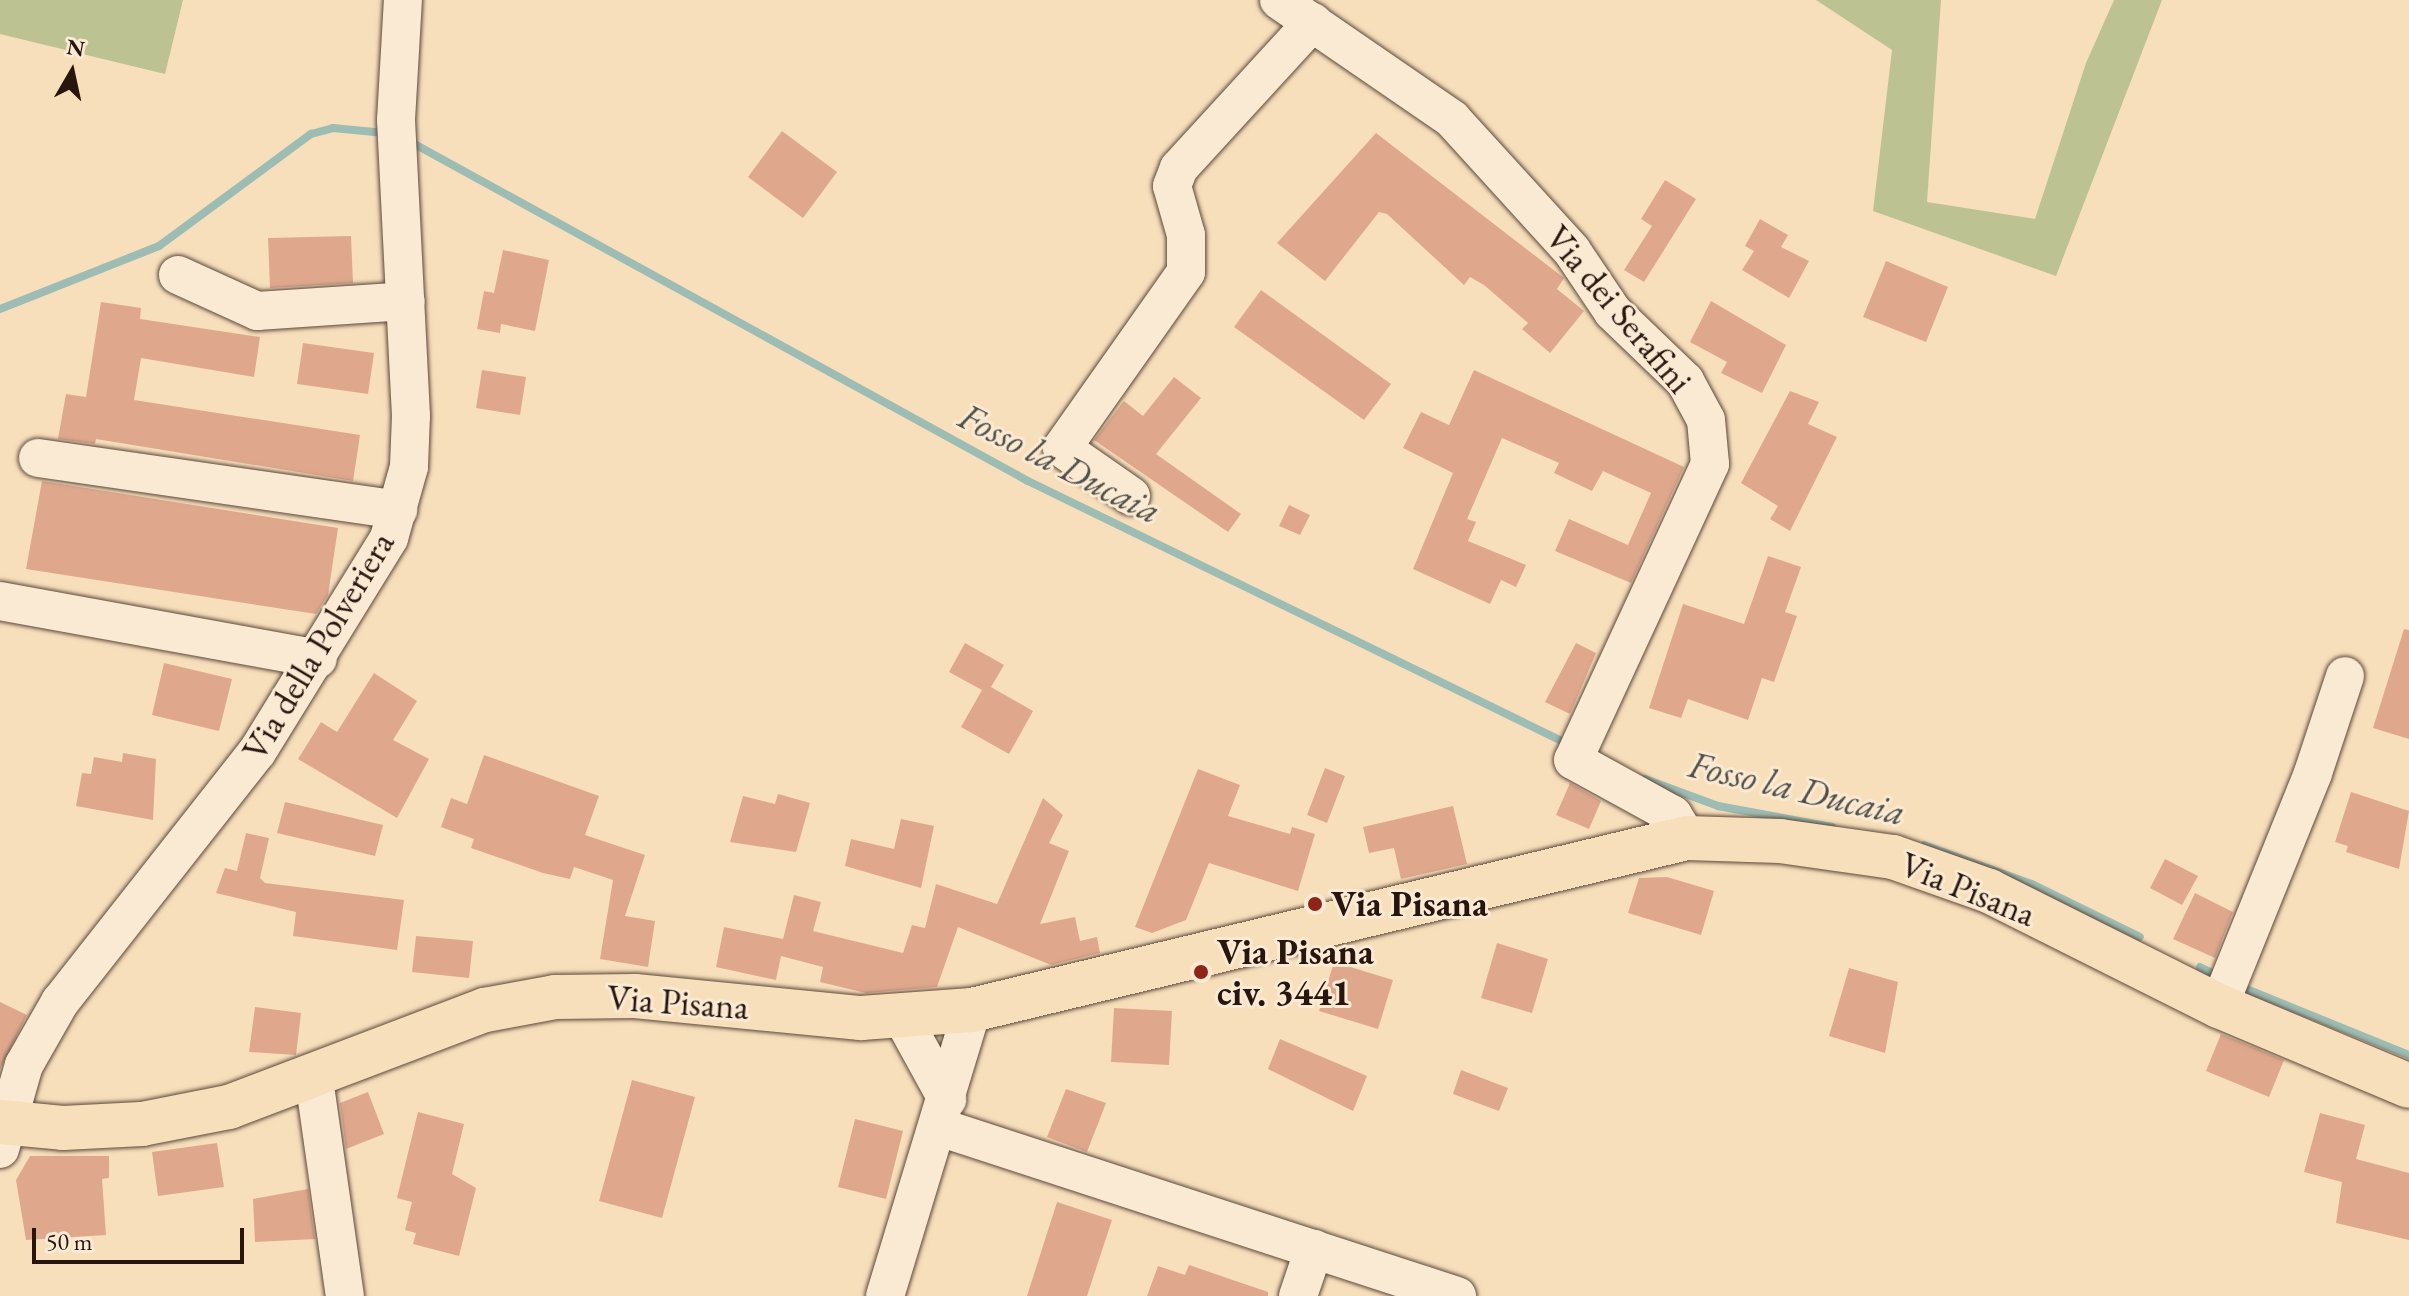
<!DOCTYPE html>
<html>
<head>
<meta charset="utf-8">
<style>
	body { margin:0 }
	#map { position:relative; width:2409px; height:1296px; overflow:hidden; background:#f8dfbc; font-family:"EB Garamond",serif }
	div>[style] { position:absolute }
	[style*='--x'] { left:calc(var(--x)*1px); top:calc(var(--y)*1px); width:calc(var(--w)*1px); rotate:calc(var(--a)*1deg) }
	.green>* { inset:0; background:#bcc291 }
	.stream>* { height:8px; margin:-4px; padding:0 4px; transform-origin:4px; border-radius:4px; background:#9dbcb3 }
	.building>* { inset:0; background:#dfa88d }
	.roads { filter:drop-shadow(0 0 2px #5b483a) drop-shadow(0 0 2px #5b483a) }
	.minor>* { height:38px; margin:-19px; padding:0 19px; transform-origin:19px; border-radius:19px; background:#faead3 }
	.major>* { height:44px; margin:-22px; padding:0 22px; transform-origin:22px; border-radius:22px; background:#f8dfbc }
	.dots>* { width:22px; height:22px; translate:-50% -50%; box-sizing:border-box; border:4px solid #faead3; border-radius:50% }
	span { translate:-50% -50%; white-space:nowrap; text-align:center; line-height:1.15; -webkit-text-stroke:6px #faead3; paint-order:stroke }
	.street-label { font-size:36px; color:#27150e }
	.poi-label { font-size:36px; color:#27150e; font-weight:700 }
	.left { translate:0 -50%; text-align:left }
	.water-label { font-size:38px; color:#504f48; font-style:italic }
	.north { position:absolute; left:32px; top:32px; width:80px; height:80px; -webkit-text-stroke:6px #faead3; paint-order:stroke; rotate:9deg; font-size:22px; font-weight:700; line-height:32px; text-align:center; color:#27150e }
	.north::after { content:''; display:block; margin:auto; width:28px; height:36px; background:#27150e; clip-path:polygon(50% 0,100% 100%,50% 72%,0 100%) }
	.scale { position:absolute; left:32px; top:1228px; width:212px; height:36px; box-sizing:border-box; border:4px solid #27150e; border-top:0; padding-left:10px; font-size:24px; line-height:28px; white-space:nowrap; color:#27150e; -webkit-text-stroke:6px #faead3; paint-order:stroke }
</style>
</head>
<body>
<div id="map">
	<div class="green">
		<i style="clip-path:polygon(0 0,183px 0,165px 74px,0 34px)"></i>
		<i style="clip-path:polygon(1816px 0,1941px 0,1927px 202px,2035px 219px,2086px 63px,2114px 0,2162px 0,2056px 276px,1873px 211px,1892px 50px)"></i>
	</div>
	<div class="stream">
		<i style="--x:409;--y:141;--w:706;--a:28.78"></i>
		<i style="--x:1028;--y:481;--w:603;--a:25.97"></i>
		<i style="--x:0;--y:309;--w:171;--a:-21.6"></i>
		<i style="--x:159;--y:246;--w:189;--a:-36.4"></i>
		<i style="--x:311;--y:134;--w:23;--a:-15"></i>
		<i style="--x:333;--y:128;--w:52;--a:5.5"></i>
		<i style="--x:1645;--y:779;--w:78;--a:20.3"></i>
		<i style="--x:1718;--y:806;--w:116;--a:10.4"></i>
		<i style="--x:1924;--y:845;--w:115;--a:19.9"></i>
		<i style="--x:2032;--y:884;--w:120;--a:26.1"></i>
		<i style="--x:2200;--y:967;--w:22;--a:27"></i>
		<i style="--x:2239;--y:986;--w:183;--a:22.1"></i>
	</div>
	<div class="building">
		<i style="clip-path:polygon(782px 131px,837px 172px,803px 218px,748px 177px)"></i>
		<i style="clip-path:polygon(1376px 133px,1564px 278px,1557px 289px,1584px 311px,1550px 353px,1522px 329px,1528px 323px,1484px 285px,1470px 277px,1464px 285px,1387px 214px,1379px 212px,1325px 281px,1277px 243px)"></i>
		<i style="clip-path:polygon(1665px 180px,1696px 199px,1644px 282px,1624px 270px,1652px 226px,1641px 219px)"></i>
		<i style="clip-path:polygon(1760px 219px,1788px 235px,1781px 247px,1809px 261px,1789px 298px,1742px 270px,1754px 251px,1745px 246px)"></i>
		<i style="clip-path:polygon(351px 236px,353px 283px,270px 288px,268px 238px)"></i>
		<i style="clip-path:polygon(503px 250px,549px 260px,535px 331px,501px 324px,500px 333px,477px 329px,484px 291px,494px 293px)"></i>
		<i style="clip-path:polygon(1886px 261px,1948px 287px,1926px 342px,1863px 317px)"></i>
		<i style="clip-path:polygon(1261px 290px,1391px 384px,1364px 420px,1234px 327px)"></i>
		<i style="clip-path:polygon(1711px 301px,1786px 345px,1762px 393px,1721px 373px,1727px 362px,1690px 342px)"></i>
		<i style="clip-path:polygon(101px 302px,141px 308px,140px 319px,260px 337px,254px 377px,141px 358px,134px 400px,360px 435px,353px 481px,96px 439px,95px 444px,58px 439px,66px 394px,86px 397px)"></i>
		<i style="clip-path:polygon(303px 343px,374px 353px,368px 394px,297px 384px)"></i>
		<i style="clip-path:polygon(482px 370px,526px 377px,520px 415px,476px 408px)"></i>
		<i style="clip-path:polygon(1474px 370px,1684px 467px,1631px 583px,1555px 551px,1569px 519px,1628px 545px,1651px 493px,1603px 471px,1592px 491px,1554px 473px,1559px 463px,1502px 438px,1467px 519px,1476px 522px,1468px 541px,1526px 565px,1516px 587px,1501px 580px,1490px 604px,1413px 569px,1453px 473px,1403px 448px,1421px 412px,1449px 425px)"></i>
		<i style="clip-path:polygon(1174px 377px,1201px 398px,1156px 454px,1241px 514px,1228px 532px,1094px 440px,1124px 401px,1143px 416px)"></i>
		<i style="clip-path:polygon(1790px 391px,1819px 402px,1808px 424px,1837px 437px,1790px 531px,1770px 519px,1778px 506px,1741px 483px)"></i>
		<i style="clip-path:polygon(42px 481px,338px 528px,328px 595px,316px 614px,26px 569px)"></i>
		<i style="clip-path:polygon(1289px 505px,1310px 515px,1300px 535px,1279px 526px)"></i>
		<i style="clip-path:polygon(1768px 556px,1801px 567px,1785px 612px,1797px 616px,1774px 682px,1762px 678px,1748px 720px,1688px 699px,1681px 718px,1649px 708px,1683px 604px,1744px 624px)"></i>
		<i style="clip-path:polygon(2404px 629px,2409px 630px,2409px 739px,2373px 728px)"></i>
		<i style="clip-path:polygon(965px 643px,1004px 665px,991px 687px,1033px 711px,1009px 754px,961px 727px,982px 690px,949px 672px)"></i>
		<i style="clip-path:polygon(1576px 643px,1596px 653px,1570px 714px,1545px 702px)"></i>
		<i style="clip-path:polygon(164px 663px,232px 679px,219px 731px,152px 715px)"></i>
		<i style="clip-path:polygon(374px 673px,417px 701px,393px 740px,429px 759px,397px 818px,298px 759px,321px 722px,337px 732px)"></i>
		<i style="clip-path:polygon(123px 753px,156px 759px,153px 820px,76px 806px,82px 773px,91px 774px,94px 757px,122px 762px)"></i>
		<i style="clip-path:polygon(484px 755px,599px 796px,585px 835px,645px 855px,625px 916px,655px 921px,648px 967px,600px 959px,613px 880px,574px 867px,570px 879px,543px 873px,471px 848px,474px 839px,441px 827px,451px 798px,467px 804px)"></i>
		<i style="clip-path:polygon(1325px 768px,1345px 776px,1327px 823px,1307px 815px)"></i>
		<i style="clip-path:polygon(1198px 769px,1240px 785px,1228px 816px,1290px 834px,1292px 827px,1315px 834px,1298px 891px,1209px 863px,1186px 920px,1152px 933px,1135px 927px)"></i>
		<i style="clip-path:polygon(1570px 783px,1601px 801px,1589px 829px,1556px 815px)"></i>
		<i style="clip-path:polygon(2351px 792px,2409px 811px,2399px 869px,2346px 852px,2348px 846px,2335px 842px)"></i>
		<i style="clip-path:polygon(778px 794px,810px 803px,796px 852px,730px 842px,743px 796px,775px 804px)"></i>
		<i style="clip-path:polygon(1043px 798px,1063px 815px,1049px 843px,1069px 851px,1040px 924px,1075px 917px,1080px 941px,1097px 937px,1100px 953px,1051px 965px,958px 927px,937px 987px,866px 993px,820px 982px,823px 967px,781px 956px,776px 980px,716px 967px,724px 927px,783px 939px,794px 895px,821px 902px,813px 931px,903px 953px,912px 925px,925px 928px,936px 884px,997px 904px)"></i>
		<i style="clip-path:polygon(285px 802px,383px 825px,375px 856px,277px 833px)"></i>
		<i style="clip-path:polygon(1453px 806px,1467px 864px,1401px 879px,1394px 848px,1369px 853px,1363px 827px)"></i>
		<i style="clip-path:polygon(901px 819px,934px 826px,921px 888px,845px 866px,851px 839px,894px 849px)"></i>
		<i style="clip-path:polygon(246px 833px,269px 838px,260px 878px,265px 883px,404px 900px,397px 950px,293px 936px,296px 912px,216px 893px,225px 868px,237px 871px)"></i>
		<i style="clip-path:polygon(2165px 859px,2198px 876px,2182px 905px,2150px 888px)"></i>
		<i style="clip-path:polygon(1667px 877px,1714px 891px,1701px 935px,1628px 913px,1639px 878px)"></i>
		<i style="clip-path:polygon(2195px 893px,2233px 912px,2215px 958px,2173px 939px)"></i>
		<i style="clip-path:polygon(416px 936px,473px 941px,469px 978px,412px 972px)"></i>
		<i style="clip-path:polygon(1497px 943px,1548px 959px,1532px 1013px,1481px 998px)"></i>
		<i style="clip-path:polygon(1334px 962px,1393px 980px,1378px 1029px,1319px 1011px)"></i>
		<i style="clip-path:polygon(1849px 968px,1898px 982px,1885px 1053px,1829px 1036px)"></i>
		<i style="clip-path:polygon(0 1002px,27px 1015px,0 1069px)"></i>
		<i style="clip-path:polygon(255px 1007px,301px 1013px,296px 1055px,249px 1052px)"></i>
		<i style="clip-path:polygon(1114px 1008px,1172px 1011px,1169px 1065px,1111px 1062px)"></i>
		<i style="clip-path:polygon(2221px 1034px,2284px 1060px,2269px 1097px,2206px 1071px)"></i>
		<i style="clip-path:polygon(1280px 1039px,1367px 1076px,1353px 1111px,1268px 1069px)"></i>
		<i style="clip-path:polygon(1461px 1070px,1508px 1088px,1499px 1111px,1453px 1094px)"></i>
		<i style="clip-path:polygon(632px 1080px,695px 1097px,662px 1218px,599px 1201px)"></i>
		<i style="clip-path:polygon(1066px 1089px,1106px 1103px,1087px 1152px,1047px 1137px)"></i>
		<i style="clip-path:polygon(368px 1092px,384px 1134px,346px 1149px,340px 1103px)"></i>
		<i style="clip-path:polygon(418px 1112px,464px 1124px,452px 1174px,476px 1188px,459px 1256px,413px 1244px,416px 1233px,405px 1230px,412px 1202px,397px 1198px)"></i>
		<i style="clip-path:polygon(2320px 1113px,2365px 1125px,2356px 1159px,2409px 1173px,2409px 1240px,2336px 1223px,2342px 1182px,2304px 1172px)"></i>
		<i style="clip-path:polygon(855px 1119px,903px 1131px,886px 1199px,838px 1187px)"></i>
		<i style="clip-path:polygon(217px 1143px,224px 1187px,158px 1196px,152px 1152px)"></i>
		<i style="clip-path:polygon(30px 1156px,109px 1156px,109px 1178px,102px 1179px,106px 1235px,26px 1240px,16px 1180px)"></i>
		<i style="clip-path:polygon(308px 1189px,315px 1239px,255px 1242px,253px 1199px)"></i>
		<i style="clip-path:polygon(1057px 1202px,1112px 1220px,1087px 1296px,1027px 1296px)"></i>
		<i style="clip-path:polygon(1189px 1265px,1268px 1292px,1268px 1296px,1147px 1296px,1158px 1266px,1185px 1275px)"></i>
	</div>
	<div class="roads">
		<div class="minor">
			<i style="--x:1279;--y:0;--w:210;--a:34.5"></i>
			<i style="--x:1452;--y:119;--w:178;--a:47.7"></i>
			<i style="--x:1572;--y:251;--w:73;--a:56.1"></i>
			<i style="--x:1613;--y:312;--w:100;--a:43.8"></i>
			<i style="--x:1685;--y:381;--w:44;--a:61.7"></i>
			<i style="--x:1706;--y:420;--w:44;--a:84.8"></i>
			<i style="--x:1710;--y:464;--w:326;--a:114.8"></i>
			<i style="--x:1573;--y:760;--w:114;--a:28.8"></i>
			<i style="--x:1673;--y:815;--w:27;--a:59"></i>
			<i style="--x:178;--y:275;--w:87;--a:24.5"></i>
			<i style="--x:257;--y:311;--w:149;--a:-3.8"></i>
			<i style="--x:38;--y:458;--w:364;--a:8.2"></i>
			<i style="--x:1131;--y:496;--w:84;--a:-145.2"></i>
			<i style="--x:1062;--y:448;--w:215;--a:-54.8"></i>
			<i style="--x:1186;--y:272;--w:37;--a:-90"></i>
			<i style="--x:1186;--y:235;--w:51;--a:-105.9"></i>
			<i style="--x:1172;--y:186;--w:19;--a:-69"></i>
			<i style="--x:1179;--y:168;--w:198;--a:-47.5"></i>
			<i style="--x:0;--y:601;--w:323;--a:10.3"></i>
			<i style="--x:2219;--y:1006;--w:251;--a:-68"></i>
			<i style="--x:2313;--y:773;--w:102;--a:-71.7"></i>
			<i style="--x:902;--y:1017;--w:94;--a:61.2"></i>
			<i style="--x:314;--y:1079;--w:219;--a:81.9"></i>
			<i style="--x:939;--y:1127;--w:545;--a:18.07"></i>
			<i style="--x:0;--y:1149;--w:87;--a:-74.1"></i>
			<i style="--x:24;--y:1065;--w:73;--a:-60.3"></i>
			<i style="--x:60;--y:1002;--w:318;--a:-51.8"></i>
			<i style="--x:257;--y:752;--w:251;--a:-58.3"></i>
			<i style="--x:389;--y:538;--w:74;--a:-74.3"></i>
			<i style="--x:409;--y:467;--w:51;--a:-87.8"></i>
			<i style="--x:411;--y:416;--w:296;--a:-92.9"></i>
			<i style="--x:396;--y:120;--w:120;--a:-86.7"></i>
			<i style="--x:885;--y:1296;--w:299;--a:-73.1"></i>
			<i style="--x:1298;--y:1296;--w:50;--a:-71.2"></i>
		</div>
		<div class="major">
			<i style="--x:0;--y:1122;--w:63;--a:5.4"></i>
			<i style="--x:63;--y:1128;--w:79;--a:-2.9"></i>
			<i style="--x:142;--y:1124;--w:89;--a:-11.1"></i>
			<i style="--x:229;--y:1107;--w:274;--a:-20.8"></i>
			<i style="--x:485;--y:1010;--w:71;--a:-10.5"></i>
			<i style="--x:555;--y:997;--w:80;--a:-0.7"></i>
			<i style="--x:635;--y:996;--w:227;--a:5.6"></i>
			<i style="--x:861;--y:1018;--w:111;--a:-4.1"></i>
			<i style="--x:972;--y:1010;--w:735;--a:-13.53"></i>
			<i style="--x:1687;--y:838;--w:93;--a:1.8"></i>
			<i style="--x:1780;--y:841;--w:114;--a:8.1"></i>
			<i style="--x:1893;--y:857;--w:102;--a:19.5"></i>
			<i style="--x:1989;--y:891;--w:257;--a:26.6"></i>
			<i style="--x:2219;--y:1006;--w:206;--a:22.8"></i>
		</div>
	</div>
	<div class="dots">
		<i style="left:1315px;top:904px;background:#8f2418"></i>
		<i style="left:1201px;top:972px;background:#8f2418"></i>
	</div>
	<div class="street-label">
		<span style="left:1619px;top:309px;rotate:50deg">Via dei Serafini</span>
		<span style="left:318px;top:646px;rotate:-59deg">Via della Polveriera</span>
		<span style="left:1968px;top:889px;rotate:22deg">Via Pisana</span>
		<span style="left:678px;top:1002px;rotate:4deg">Via Pisana</span>
	</div>
	<div class="poi-label">
		<span class="left" style="left:1331px;top:904px">Via Pisana</span>
		<span class="left" style="left:1217px;top:972px">Via Pisana<br>civ. 3441</span>
	</div>
	<div class="water-label">
		<span style="left:1060px;top:463px;rotate:27deg">Fosso la Ducaia</span>
		<span style="left:1797px;top:788px;rotate:13deg">Fosso la Ducaia</span>
	</div>
	<div class="north">N</div>
	<div class="scale">50 m</div>
</div>
</body>
</html>
